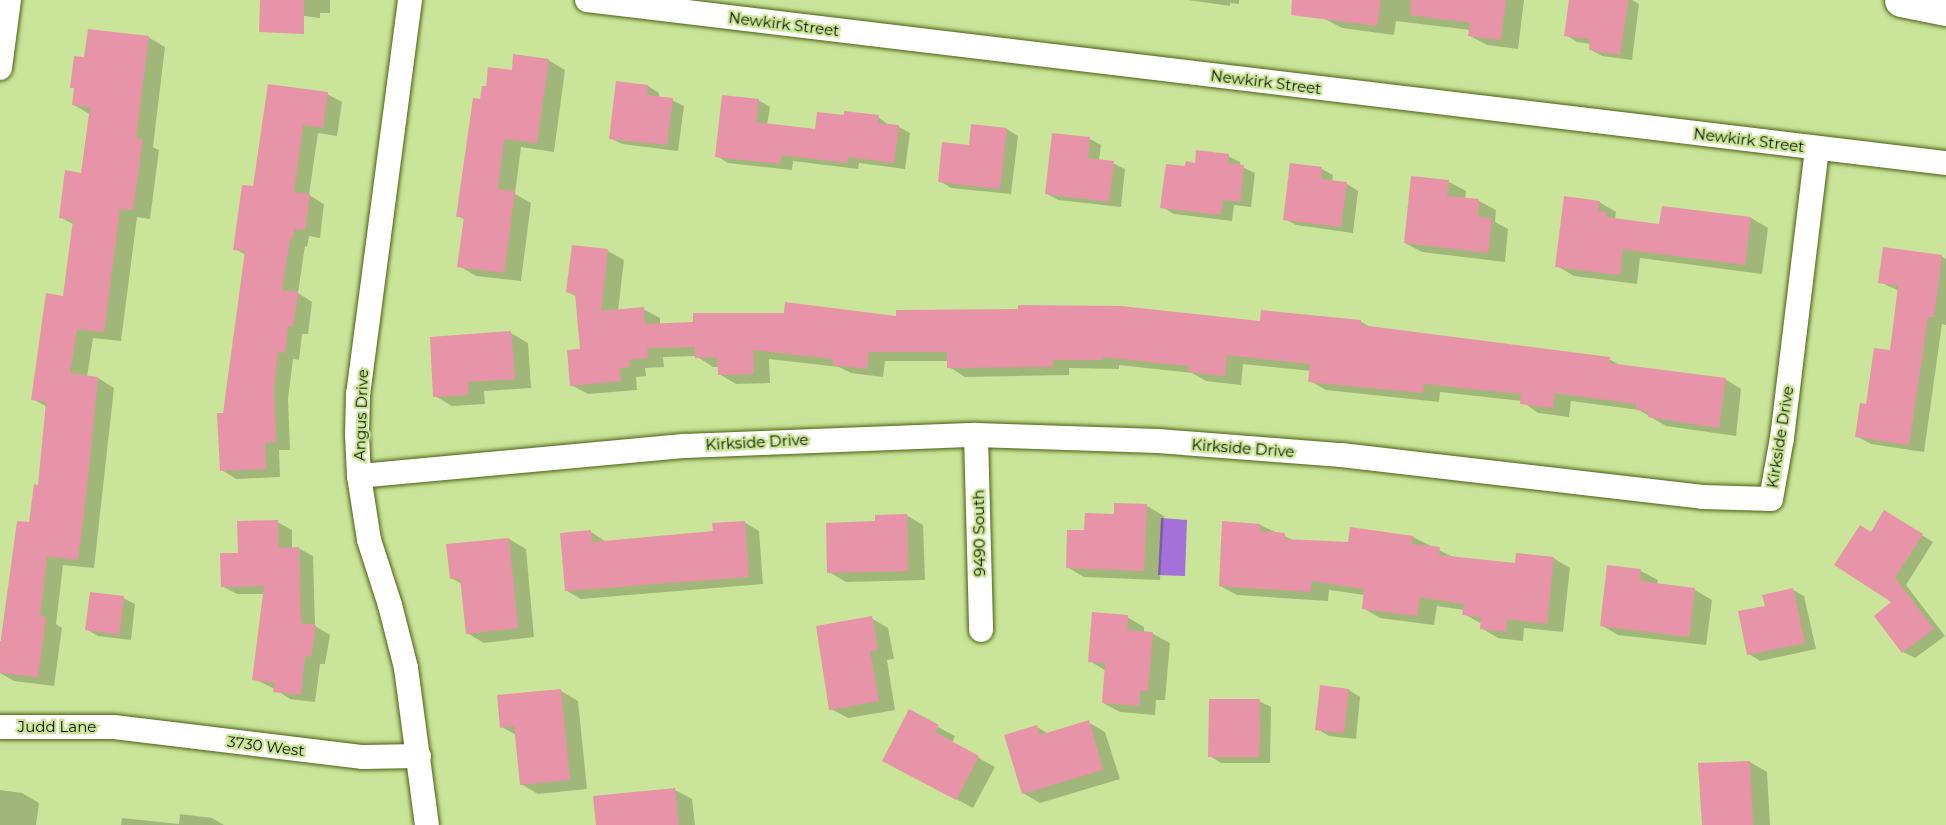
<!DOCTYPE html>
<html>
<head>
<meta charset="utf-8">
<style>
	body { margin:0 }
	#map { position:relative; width:1946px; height:825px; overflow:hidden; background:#cae599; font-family:Montserrat,sans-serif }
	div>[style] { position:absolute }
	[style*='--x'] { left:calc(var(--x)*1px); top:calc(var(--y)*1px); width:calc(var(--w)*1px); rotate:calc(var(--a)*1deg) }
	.water>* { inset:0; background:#a371d9 }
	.shadow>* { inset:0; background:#0003 }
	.building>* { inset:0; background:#e894a8 }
	.roads { filter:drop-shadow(0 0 2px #4a6012) drop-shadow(0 0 2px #4a6012) }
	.street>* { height:24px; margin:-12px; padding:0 12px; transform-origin:12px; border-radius:12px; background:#fff }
	.highway>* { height:33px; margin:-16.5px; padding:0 16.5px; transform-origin:16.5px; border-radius:16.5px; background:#fff }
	span { translate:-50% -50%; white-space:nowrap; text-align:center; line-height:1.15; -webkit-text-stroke:4.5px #cae599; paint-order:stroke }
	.street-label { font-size:15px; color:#0d1500 }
</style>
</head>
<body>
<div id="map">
	<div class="water">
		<i style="clip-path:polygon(1161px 518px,1187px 520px,1185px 576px,1158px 575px)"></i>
	</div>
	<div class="shadow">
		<i style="clip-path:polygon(261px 0,330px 0,330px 13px,320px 13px,320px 18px,273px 12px)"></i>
		<i style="clip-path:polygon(1188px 0,1239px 0,1239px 4px,1230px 3px,1230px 6px)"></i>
		<i style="clip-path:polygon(1327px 0,1524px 0,1518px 49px,1487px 45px,1470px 36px,1470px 30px,1396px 21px,1394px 35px,1342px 28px,1325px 19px)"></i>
		<i style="clip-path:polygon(1571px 0,1632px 0,1639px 4px,1632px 60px,1602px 56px,1591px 50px,1591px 44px,1577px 42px,1566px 35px)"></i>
		<i style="clip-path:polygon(148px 37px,165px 47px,153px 147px,159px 150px,150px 219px,137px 217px,121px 341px,93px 338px,87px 377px,98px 378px,114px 388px,94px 568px,63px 565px,56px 624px,62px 628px,54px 686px,14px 681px,0 673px,0 641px,2px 641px,39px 487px,47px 407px,33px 399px,64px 297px,73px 224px,60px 217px,82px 174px,91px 115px,74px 105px,75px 89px,72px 87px,86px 59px)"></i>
		<i style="clip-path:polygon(548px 60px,565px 70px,554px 152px,521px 147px,515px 194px,531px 203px,521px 281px,476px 276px,459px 266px,465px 220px,458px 216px,481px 101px,487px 88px,513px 72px)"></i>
		<i style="clip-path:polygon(617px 83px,648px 86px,659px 93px,659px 98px,672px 100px,684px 106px,678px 151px,622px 144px,610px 138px)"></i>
		<i style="clip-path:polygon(327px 94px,342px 102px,337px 136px,318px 133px,309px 195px,324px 204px,320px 238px,309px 236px,307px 247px,305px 246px,298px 293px,312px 302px,308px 334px,302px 334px,299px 360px,293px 359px,288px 399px,290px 450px,279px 450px,280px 477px,236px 479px,222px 470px,224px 414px,246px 255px,235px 249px,254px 188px)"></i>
		<i style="clip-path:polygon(758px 100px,770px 107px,767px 125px,816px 130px,845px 117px,878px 117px,890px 126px,899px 127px,910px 133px,905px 169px,859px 163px,858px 169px,793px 161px,792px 170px,728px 163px,717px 156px)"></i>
		<i style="clip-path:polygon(1007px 129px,1018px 136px,1011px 194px,951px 188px,940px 181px,970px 146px)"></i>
		<i style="clip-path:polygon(1090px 139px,1101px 145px,1099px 161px,1113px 163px,1125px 169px,1121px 207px,1058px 200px,1046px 193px)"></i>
		<i style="clip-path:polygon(1228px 156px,1240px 162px,1240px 166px,1255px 173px,1251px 207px,1234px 205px,1232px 221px,1174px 214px,1162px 207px,1187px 168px)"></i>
		<i style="clip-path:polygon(1322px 169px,1333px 175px,1332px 182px,1347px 184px,1358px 191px,1353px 233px,1296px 225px,1285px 219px)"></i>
		<i style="clip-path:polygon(1413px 178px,1449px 182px,1466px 191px,1465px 199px,1479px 201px,1496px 210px,1495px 222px,1508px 229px,1505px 262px,1422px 252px,1405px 243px)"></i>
		<i style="clip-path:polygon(1599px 202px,1616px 212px,1615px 219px,1661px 226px,1751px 218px,1768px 228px,1762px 274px,1640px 258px,1637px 284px,1574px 276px,1557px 266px)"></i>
		<i style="clip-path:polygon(608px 251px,624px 260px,618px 311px,643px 309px,660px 318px,660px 325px,898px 318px,1361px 322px,1372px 328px,1609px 359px,1624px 367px,1725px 379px,1741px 389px,1736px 436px,1666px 426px,1639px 410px,1571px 401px,1569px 417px,1538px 413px,1522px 401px,1440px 392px,1439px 402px,1326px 390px,1310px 381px,1311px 371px,1243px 364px,1241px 385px,1206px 381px,1192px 373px,1119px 365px,1119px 369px,1069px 368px,1069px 375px,965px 377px,949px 367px,949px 361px,885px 361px,883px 377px,851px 373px,839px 367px,769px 359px,770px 383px,736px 384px,719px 374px,719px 367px,713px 367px,696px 356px,663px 357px,664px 367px,645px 368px,646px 376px,636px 377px,637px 390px,588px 394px,571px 385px,582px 350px,577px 297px,568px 292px)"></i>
		<i style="clip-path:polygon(1941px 256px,1946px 259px,1946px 325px,1942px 324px,1924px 452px,1871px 444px,1856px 436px,1891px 352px,1899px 291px,1880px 282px)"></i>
		<i style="clip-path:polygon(511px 333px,528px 343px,531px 388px,484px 391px,485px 404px,452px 406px,435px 396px)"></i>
		<i style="clip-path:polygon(1147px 506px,1164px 516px,1160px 580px,1084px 577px,1067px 567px,1085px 532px,1115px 515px)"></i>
		<i style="clip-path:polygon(906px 515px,923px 525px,925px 580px,846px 582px,829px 572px,877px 523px)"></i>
		<i style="clip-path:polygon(1896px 519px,1933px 542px,1906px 585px,1945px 636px,1915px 658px,1903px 652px,1894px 602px,1872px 534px)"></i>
		<i style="clip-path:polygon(277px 522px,292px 530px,292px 548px,298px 548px,313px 556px,315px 626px,330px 635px,325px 664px,320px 664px,315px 702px,290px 699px,275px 689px,254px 679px,264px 594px,237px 594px,222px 586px,240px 554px)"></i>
		<i style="clip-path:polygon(744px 522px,759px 531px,763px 584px,581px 599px,567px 591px,591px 532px,606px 542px,714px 532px)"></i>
		<i style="clip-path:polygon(1260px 525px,1295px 541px,1349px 544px,1413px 537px,1457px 559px,1516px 565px,1553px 558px,1570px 568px,1563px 632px,1524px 628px,1523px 641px,1498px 638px,1481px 628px,1482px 624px,1464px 614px,1464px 610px,1437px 606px,1434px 625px,1380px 618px,1363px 608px,1365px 595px,1329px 590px,1328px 601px,1237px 595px,1220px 586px)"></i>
		<i style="clip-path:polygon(509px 539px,526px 549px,534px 637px,484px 643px,467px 633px,462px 584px,451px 578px)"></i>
		<i style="clip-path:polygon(1641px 571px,1658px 580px,1657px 585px,1695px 590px,1712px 600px,1706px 645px,1618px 635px,1601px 625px)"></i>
		<i style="clip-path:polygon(1793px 590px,1804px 596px,1816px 649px,1760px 661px,1749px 654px,1767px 607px)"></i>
		<i style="clip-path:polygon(123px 598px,135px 604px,131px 640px,98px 636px,86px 629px)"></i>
		<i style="clip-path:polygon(1127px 617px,1144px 627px,1144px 633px,1153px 634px,1170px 643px,1165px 700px,1156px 700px,1155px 715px,1120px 712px,1103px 703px,1106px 671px,1090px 661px)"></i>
		<i style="clip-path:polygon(871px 618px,888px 628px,894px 659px,887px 660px,895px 710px,848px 718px,831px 709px)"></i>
		<i style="clip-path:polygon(1322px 687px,1349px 690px,1360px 697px,1356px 739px,1329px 736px,1317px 729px)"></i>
		<i style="clip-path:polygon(561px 691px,578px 701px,587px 789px,538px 794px,521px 784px,516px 735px,502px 727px)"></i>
		<i style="clip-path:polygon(1259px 701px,1271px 707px,1270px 763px,1221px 763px,1210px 756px)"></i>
		<i style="clip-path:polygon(1088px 722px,1105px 732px,1120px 779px,1040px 803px,1023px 793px,1037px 727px,1049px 734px)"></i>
		<i style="clip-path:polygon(938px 727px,955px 736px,952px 743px,995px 767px,973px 808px,899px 768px)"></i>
		<i style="clip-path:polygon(1750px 762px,1767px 772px,1770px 825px,1703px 825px)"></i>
		<i style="clip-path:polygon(0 790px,22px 793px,39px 803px,36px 825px,0 825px)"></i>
		<i style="clip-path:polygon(675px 790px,692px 799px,695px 825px,597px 825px)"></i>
		<i style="clip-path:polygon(180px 814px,212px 818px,224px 825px,121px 825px,122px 818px,179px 824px)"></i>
	</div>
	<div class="building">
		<i style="clip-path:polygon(260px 0,304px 0,304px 34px,259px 32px)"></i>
		<i style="clip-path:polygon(1292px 0,1381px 0,1377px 26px,1291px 15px)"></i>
		<i style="clip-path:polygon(1411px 0,1506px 0,1501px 40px,1468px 36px,1470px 23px,1410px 15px)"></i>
		<i style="clip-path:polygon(1569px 0,1628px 0,1620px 55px,1589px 50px,1590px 39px,1564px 36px)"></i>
		<i style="clip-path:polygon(88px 29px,149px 36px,136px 138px,143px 139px,133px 210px,120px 209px,104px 332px,77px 329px,70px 373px,98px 377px,88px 478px,78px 560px,47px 556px,40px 616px,46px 617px,38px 677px,0 673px,0 646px,17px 521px,29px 522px,34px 484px,38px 485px,46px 402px,31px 400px,46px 293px,63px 296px,73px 220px,59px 218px,65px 170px,81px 173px,90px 107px,72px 105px,74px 88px,70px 88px,74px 56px,84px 57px)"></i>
		<i style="clip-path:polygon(513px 54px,549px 59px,537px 143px,504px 139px,498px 189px,515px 191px,504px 273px,457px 267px,464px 217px,456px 217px,473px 98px,480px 99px,482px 86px,486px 86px,488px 67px,512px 70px)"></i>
		<i style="clip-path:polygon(616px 81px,648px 85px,647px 95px,673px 98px,667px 145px,609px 139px)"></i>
		<i style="clip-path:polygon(268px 84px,328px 92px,323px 128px,303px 125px,294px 192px,310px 194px,305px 230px,294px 229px,293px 239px,290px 239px,282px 290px,298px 292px,293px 327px,288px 326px,285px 353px,278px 352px,274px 390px,276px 442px,265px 443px,266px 469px,220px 471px,217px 413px,223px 413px,245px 251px,233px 250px,242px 185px,253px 186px)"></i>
		<i style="clip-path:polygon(722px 95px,759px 99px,756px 122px,815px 129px,817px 112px,844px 115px,844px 111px,879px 115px,878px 123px,899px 125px,894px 163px,848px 157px,847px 163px,782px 155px,780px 164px,715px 157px)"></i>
		<i style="clip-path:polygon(971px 124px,1007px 128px,1000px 189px,938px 182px,942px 142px,969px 145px)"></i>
		<i style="clip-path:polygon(1052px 133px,1090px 137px,1088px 158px,1114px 161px,1109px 202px,1045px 194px)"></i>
		<i style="clip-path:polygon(1196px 150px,1229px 154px,1228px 163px,1244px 165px,1240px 202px,1223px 200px,1221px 215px,1160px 208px,1166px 164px,1185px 166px,1186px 161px,1195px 163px)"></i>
		<i style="clip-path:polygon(1290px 163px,1322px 167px,1321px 179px,1347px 182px,1341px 227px,1283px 220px)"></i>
		<i style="clip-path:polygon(1411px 176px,1449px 180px,1447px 196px,1479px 199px,1478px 217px,1492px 218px,1488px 253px,1404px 243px)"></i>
		<i style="clip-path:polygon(1564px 196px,1600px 201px,1598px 211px,1607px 212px,1606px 217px,1659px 224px,1662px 206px,1751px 217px,1745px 265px,1623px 249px,1620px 275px,1555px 267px)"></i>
		<i style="clip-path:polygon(572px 245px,608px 249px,601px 311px,644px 307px,645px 324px,693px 322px,693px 313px,784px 313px,785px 302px,896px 316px,896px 310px,1018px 309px,1018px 305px,1121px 306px,1260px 321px,1261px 310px,1361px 320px,1361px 325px,1610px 357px,1609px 363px,1726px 378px,1719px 428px,1648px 417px,1649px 412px,1636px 410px,1636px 404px,1555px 393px,1553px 408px,1520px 404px,1521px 394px,1424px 384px,1423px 393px,1308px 382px,1310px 364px,1227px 355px,1225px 376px,1188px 372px,1189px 366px,1103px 357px,1103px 360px,1053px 360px,1053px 367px,947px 368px,947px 352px,869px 352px,867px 369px,833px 365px,833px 359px,753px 350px,754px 374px,718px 375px,717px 357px,695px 358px,695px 347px,647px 348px,648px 358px,629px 360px,630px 367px,620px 368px,621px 381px,570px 386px,567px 350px,580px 349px,575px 294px,566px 292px)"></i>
		<i style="clip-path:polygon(1883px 247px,1942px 255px,1934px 317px,1928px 317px,1909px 445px,1855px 437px,1860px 403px,1866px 404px,1874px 348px,1890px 350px,1898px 286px,1878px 283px)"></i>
		<i style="clip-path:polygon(511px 331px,515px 379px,468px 382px,469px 395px,433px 397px,430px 337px)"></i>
		<i style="clip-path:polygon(1114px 503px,1147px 504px,1144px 571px,1066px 568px,1067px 530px,1084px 530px,1085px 513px,1114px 514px)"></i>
		<i style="clip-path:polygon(1884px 510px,1923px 534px,1895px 578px,1934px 629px,1902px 653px,1874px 616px,1891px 602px,1834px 565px,1860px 525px,1871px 532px)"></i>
		<i style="clip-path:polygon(907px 514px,908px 571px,827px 573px,826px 523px,875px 521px,875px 515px)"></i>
		<i style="clip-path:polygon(278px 520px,279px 548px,299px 547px,301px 623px,316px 625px,311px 657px,305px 656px,301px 695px,273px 692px,275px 683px,252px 680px,264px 586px,221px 587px,220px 553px,238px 553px,237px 521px)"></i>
		<i style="clip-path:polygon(745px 521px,749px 577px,565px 591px,560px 533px,591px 530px,592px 542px,713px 531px,712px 523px)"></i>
		<i style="clip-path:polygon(1222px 521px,1260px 524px,1260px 531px,1285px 533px,1285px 539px,1348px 542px,1350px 527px,1413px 536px,1412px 544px,1440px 547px,1439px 555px,1515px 563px,1516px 553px,1554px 557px,1547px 624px,1507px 619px,1506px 632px,1480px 629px,1481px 617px,1462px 615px,1464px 604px,1420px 597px,1417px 616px,1362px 609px,1364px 589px,1312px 581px,1311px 592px,1219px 586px)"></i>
		<i style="clip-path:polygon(509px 538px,518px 628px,466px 634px,460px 578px,450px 579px,446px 544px)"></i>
		<i style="clip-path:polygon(1607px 565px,1641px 569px,1640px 581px,1695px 588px,1689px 637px,1600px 626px)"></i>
		<i style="clip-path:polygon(1793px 588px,1805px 643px,1747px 655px,1738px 611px,1765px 606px,1762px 595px)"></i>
		<i style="clip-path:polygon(90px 592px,124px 596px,119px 635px,85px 630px)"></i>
		<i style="clip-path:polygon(1092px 612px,1128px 615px,1127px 630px,1153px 632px,1148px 691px,1140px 691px,1139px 706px,1102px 703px,1105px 663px,1088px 662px)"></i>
		<i style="clip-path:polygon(872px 616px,878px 650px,870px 651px,879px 701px,829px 710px,816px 626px)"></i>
		<i style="clip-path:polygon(1320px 685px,1349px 689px,1344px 733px,1315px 730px)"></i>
		<i style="clip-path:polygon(561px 689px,570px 780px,520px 785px,514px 726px,500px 728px,497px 695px)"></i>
		<i style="clip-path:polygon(1209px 699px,1260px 699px,1259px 757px,1208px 757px)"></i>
		<i style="clip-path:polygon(909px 709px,939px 725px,935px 732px,979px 756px,956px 800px,882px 761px)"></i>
		<i style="clip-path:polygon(1089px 720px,1103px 770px,1022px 794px,1004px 735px,1037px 725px,1040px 735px)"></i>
		<i style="clip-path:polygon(1750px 761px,1753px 825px,1702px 825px,1698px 763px)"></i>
		<i style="clip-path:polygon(675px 788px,679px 825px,596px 825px,593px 796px)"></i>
	</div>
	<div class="roads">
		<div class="street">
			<i style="--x:410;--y:0;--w:396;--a:97.5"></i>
			<i style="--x:358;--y:393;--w:42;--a:91.4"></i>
			<i style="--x:357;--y:435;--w:41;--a:87.2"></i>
			<i style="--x:359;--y:476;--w:65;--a:81.1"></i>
			<i style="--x:369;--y:540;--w:68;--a:72.1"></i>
			<i style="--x:390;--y:605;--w:65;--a:75.7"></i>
			<i style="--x:406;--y:668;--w:158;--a:82.4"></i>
			<i style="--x:587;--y:0;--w:1369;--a:6.84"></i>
			<i style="--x:0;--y:68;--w:69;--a:-82.5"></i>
			<i style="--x:976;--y:435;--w:195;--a:88.5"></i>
			<i style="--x:359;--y:476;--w:327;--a:-5.3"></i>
			<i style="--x:685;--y:446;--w:291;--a:-2.2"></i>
			<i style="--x:976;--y:435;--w:182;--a:1.9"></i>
			<i style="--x:1158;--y:441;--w:184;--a:4.4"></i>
			<i style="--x:1341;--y:455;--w:364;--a:6.6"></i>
			<i style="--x:1703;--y:497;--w:68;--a:1.7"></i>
			<i style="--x:1771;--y:499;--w:62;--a:-79.8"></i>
			<i style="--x:1782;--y:438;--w:292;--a:-83.1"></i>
			<i style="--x:0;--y:727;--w:114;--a:0"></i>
			<i style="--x:114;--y:727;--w:251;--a:6.9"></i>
			<i style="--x:363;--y:757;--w:56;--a:-1"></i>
		</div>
		<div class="highway">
			<i style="--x:1901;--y:0;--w:46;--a:11.3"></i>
		</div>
	</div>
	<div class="street-label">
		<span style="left:784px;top:24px;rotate:7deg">Newkirk Street</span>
		<span style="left:1266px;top:82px;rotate:7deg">Newkirk Street</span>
		<span style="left:1749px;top:140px;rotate:7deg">Newkirk Street</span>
		<span style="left:361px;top:415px;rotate:-88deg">Angus Drive</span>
		<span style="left:1780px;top:437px;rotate:-81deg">Kirkside Drive</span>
		<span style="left:757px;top:442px;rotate:-3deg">Kirkside Drive</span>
		<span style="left:1243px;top:448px;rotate:4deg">Kirkside Drive</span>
		<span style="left:979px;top:533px;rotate:-91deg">9490 South</span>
		<span style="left:57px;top:727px">Judd Lane</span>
		<span style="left:266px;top:746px;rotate:7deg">3730 West</span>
	</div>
</div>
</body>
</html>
